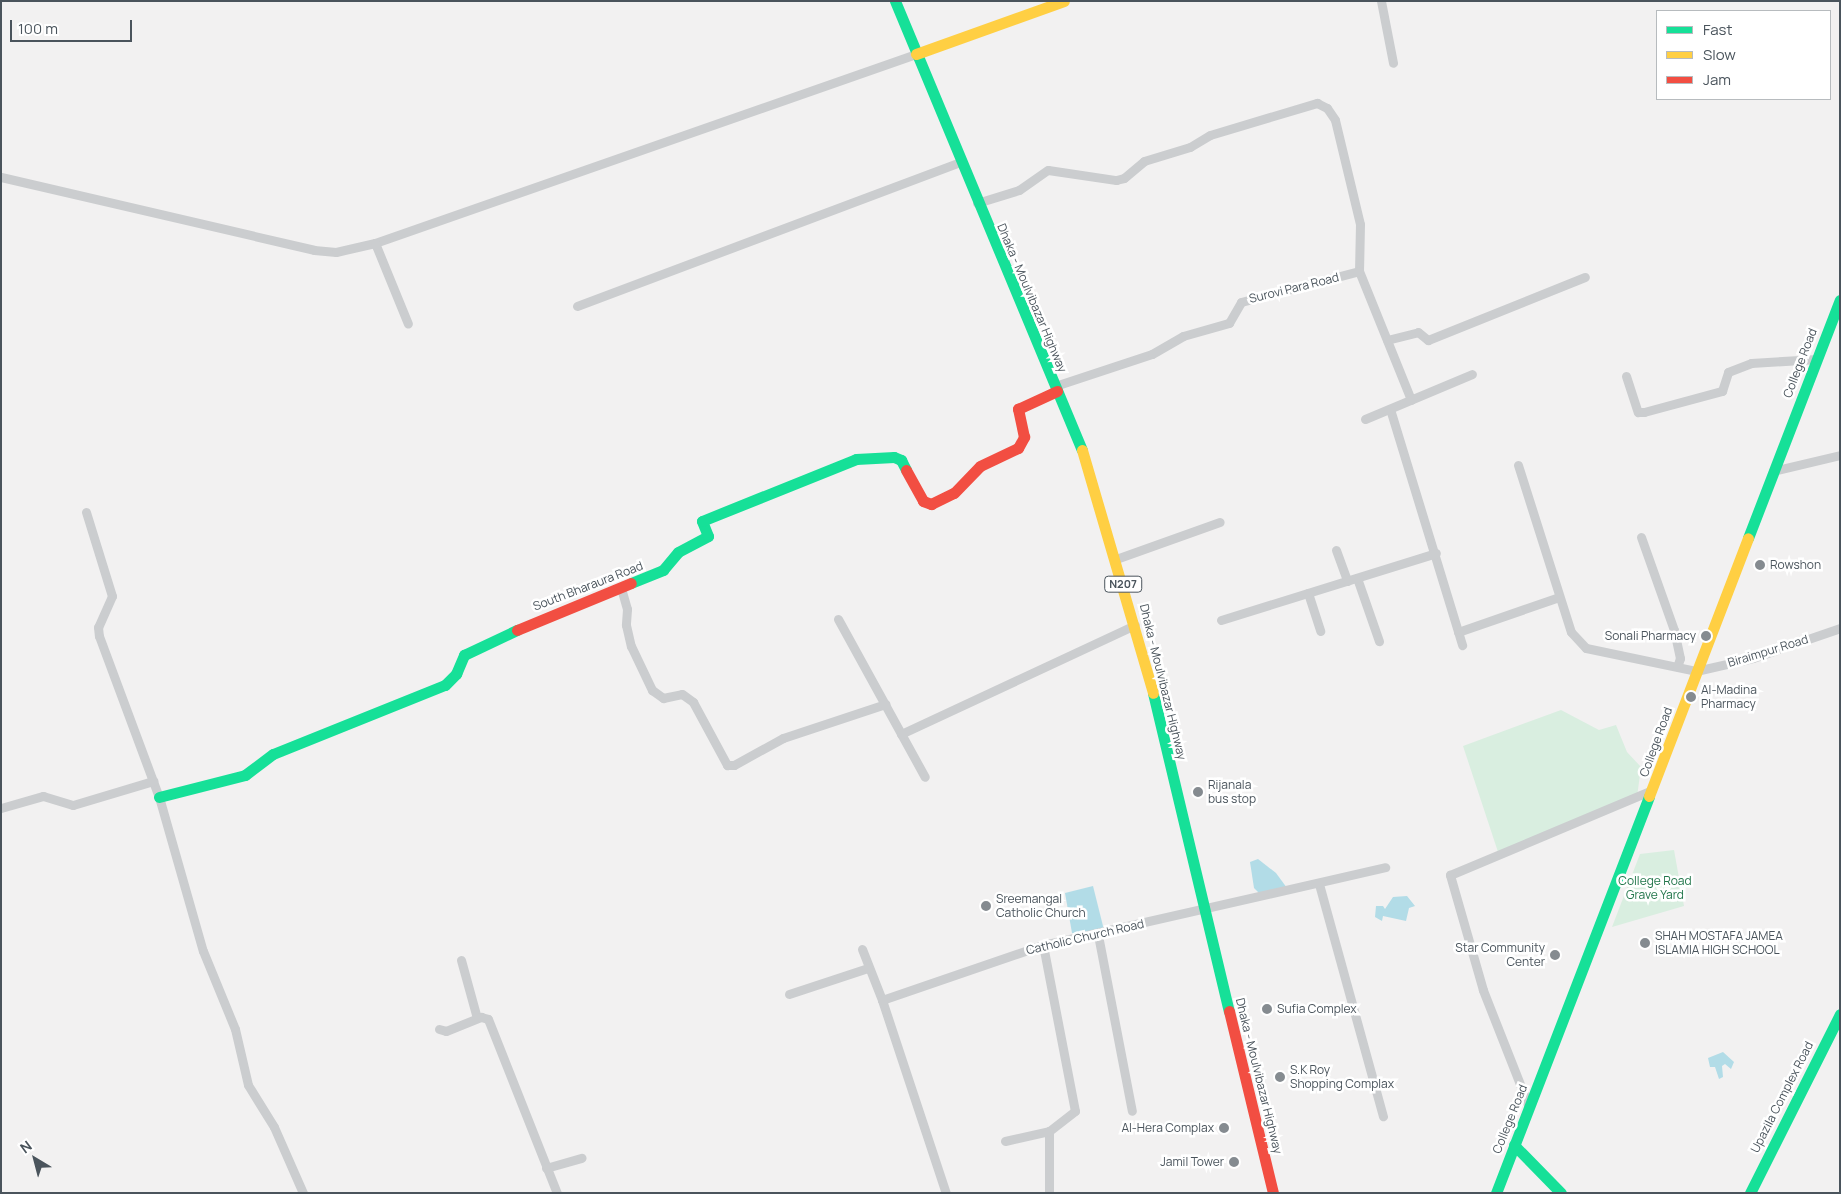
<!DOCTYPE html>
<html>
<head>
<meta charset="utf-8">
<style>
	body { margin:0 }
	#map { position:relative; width:1841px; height:1194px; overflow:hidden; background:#f2f1f1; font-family:Manrope,sans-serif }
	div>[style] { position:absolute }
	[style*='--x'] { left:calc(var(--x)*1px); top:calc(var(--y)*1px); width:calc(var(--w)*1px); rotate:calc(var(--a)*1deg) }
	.green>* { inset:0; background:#d9eee0 }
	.water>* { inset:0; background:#b2dce7 }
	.street>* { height:9px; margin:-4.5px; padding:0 4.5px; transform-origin:4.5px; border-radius:4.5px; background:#cbcdcf }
	.fast>* { height:11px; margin:-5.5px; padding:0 5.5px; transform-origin:5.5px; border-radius:5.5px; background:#16e098 }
	.slow>* { height:11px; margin:-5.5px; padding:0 5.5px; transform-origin:5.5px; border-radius:5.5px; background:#ffcf43 }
	.jam>* { height:11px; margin:-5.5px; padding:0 5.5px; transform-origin:5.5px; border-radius:5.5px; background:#f24e42 }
	.dots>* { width:14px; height:14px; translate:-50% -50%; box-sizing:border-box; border:2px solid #fff; border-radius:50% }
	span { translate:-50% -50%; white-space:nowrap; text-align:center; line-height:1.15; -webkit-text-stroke:5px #fff; paint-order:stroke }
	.shield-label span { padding:1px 4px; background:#fff; border:1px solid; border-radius:4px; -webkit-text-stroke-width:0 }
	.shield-label { font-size:11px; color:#4a545c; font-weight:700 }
	.street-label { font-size:12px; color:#4a545c }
	.poi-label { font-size:12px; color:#4a545c }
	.left { translate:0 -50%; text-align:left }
	.right { translate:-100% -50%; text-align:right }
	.park-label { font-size:12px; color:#22764b }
	.frame { position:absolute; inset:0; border:2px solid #4a545c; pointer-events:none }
	.legend { position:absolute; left:1656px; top:10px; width:175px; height:90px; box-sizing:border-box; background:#fff; border:1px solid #b7bbbe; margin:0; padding:6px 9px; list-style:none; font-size:15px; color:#4a545c }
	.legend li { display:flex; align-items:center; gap:10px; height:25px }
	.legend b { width:25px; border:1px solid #b7bbbe }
	.north { position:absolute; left:10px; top:1134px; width:50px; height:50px; -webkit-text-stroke:4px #fff; paint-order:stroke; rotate:323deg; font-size:14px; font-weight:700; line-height:20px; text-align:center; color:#4a545c }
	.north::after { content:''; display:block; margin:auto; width:18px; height:22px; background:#4a545c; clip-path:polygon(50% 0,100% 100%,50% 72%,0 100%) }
	.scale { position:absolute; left:10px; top:20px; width:122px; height:22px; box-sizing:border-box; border:2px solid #4a545c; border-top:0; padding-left:6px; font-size:15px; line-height:18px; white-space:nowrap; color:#4a545c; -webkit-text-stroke:4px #fff; paint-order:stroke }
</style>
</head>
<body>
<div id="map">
	<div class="green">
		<i style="clip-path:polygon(1561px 710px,1599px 730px,1616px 725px,1627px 752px,1641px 767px,1637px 797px,1498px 852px,1463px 746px)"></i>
		<i style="clip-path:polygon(1674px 850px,1684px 906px,1612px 927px,1640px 854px)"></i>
	</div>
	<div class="water">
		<i style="clip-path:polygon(1258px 859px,1276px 873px,1287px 888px,1260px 894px,1254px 888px,1250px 862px)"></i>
		<i style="clip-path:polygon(1093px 886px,1104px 930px,1082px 935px,1072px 933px,1065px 893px)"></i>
		<i style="clip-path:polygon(1407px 896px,1415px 906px,1409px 908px,1406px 921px,1383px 916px,1382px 921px,1375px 917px,1376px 906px,1383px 906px,1385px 909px,1393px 897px)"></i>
		<i style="clip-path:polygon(1723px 1052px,1734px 1062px,1731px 1069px,1725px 1064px,1722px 1066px,1723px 1077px,1719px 1079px,1715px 1067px,1710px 1067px,1708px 1058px)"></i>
	</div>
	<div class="street">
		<i style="--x:1381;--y:1;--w:63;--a:79"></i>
		<i style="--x:1;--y:177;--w:321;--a:13.1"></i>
		<i style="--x:314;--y:250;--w:22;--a:5"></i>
		<i style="--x:336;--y:252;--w:40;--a:-13"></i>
		<i style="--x:375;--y:243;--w:573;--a:-19.26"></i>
		<i style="--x:977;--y:203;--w:44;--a:-17.2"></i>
		<i style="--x:1019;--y:190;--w:35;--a:-35"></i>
		<i style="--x:1048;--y:170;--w:69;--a:8.4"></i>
		<i style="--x:1116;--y:180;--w:8;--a:-14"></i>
		<i style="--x:1124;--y:178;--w:26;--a:-40"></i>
		<i style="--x:1144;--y:161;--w:48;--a:-16.9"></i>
		<i style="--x:1190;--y:147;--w:23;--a:-31"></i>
		<i style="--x:1210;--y:135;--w:112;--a:-16.7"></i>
		<i style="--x:1317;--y:103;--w:11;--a:27"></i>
		<i style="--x:1327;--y:108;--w:14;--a:56"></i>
		<i style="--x:1335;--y:120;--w:107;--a:76.5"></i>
		<i style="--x:1360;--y:224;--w:47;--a:91.2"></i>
		<i style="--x:1359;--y:271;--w:139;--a:68"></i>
		<i style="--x:375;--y:243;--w:87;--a:67.8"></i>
		<i style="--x:577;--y:306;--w:409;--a:-20.6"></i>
		<i style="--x:1387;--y:340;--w:32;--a:-14"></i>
		<i style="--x:1418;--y:332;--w:13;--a:39"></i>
		<i style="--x:1428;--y:340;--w:169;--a:-21.9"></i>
		<i style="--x:1626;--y:376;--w:38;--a:72"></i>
		<i style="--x:1638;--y:412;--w:6;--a:0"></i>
		<i style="--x:1644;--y:412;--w:81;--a:-15.1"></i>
		<i style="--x:1722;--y:391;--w:20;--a:-72"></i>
		<i style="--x:1728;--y:372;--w:25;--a:-21"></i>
		<i style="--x:1751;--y:363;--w:66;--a:-3.5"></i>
		<i style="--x:1055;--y:386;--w:102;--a:-18.3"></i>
		<i style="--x:1152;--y:354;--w:36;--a:-30"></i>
		<i style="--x:1183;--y:336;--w:48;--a:-15.8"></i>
		<i style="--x:1229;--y:323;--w:24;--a:-60"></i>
		<i style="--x:1241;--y:302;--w:122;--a:-14.7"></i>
		<i style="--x:1390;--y:409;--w:247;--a:73"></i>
		<i style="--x:1365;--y:419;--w:116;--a:-22.8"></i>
		<i style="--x:1518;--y:465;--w:175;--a:72.4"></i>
		<i style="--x:1571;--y:632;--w:22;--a:47"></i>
		<i style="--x:1586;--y:648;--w:112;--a:11.8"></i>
		<i style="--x:1696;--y:671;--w:58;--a:-12.8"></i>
		<i style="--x:1753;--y:658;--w:92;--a:-19"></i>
		<i style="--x:1773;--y:471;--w:69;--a:-13.4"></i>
		<i style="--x:86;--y:512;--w:88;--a:72.8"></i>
		<i style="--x:112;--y:596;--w:34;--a:114"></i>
		<i style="--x:98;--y:627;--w:9;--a:84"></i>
		<i style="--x:99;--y:636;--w:172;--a:69.6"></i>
		<i style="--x:159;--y:797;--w:160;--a:74.1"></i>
		<i style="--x:203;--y:951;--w:84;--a:67.7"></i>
		<i style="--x:235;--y:1029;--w:57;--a:76.9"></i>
		<i style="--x:248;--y:1085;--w:49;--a:58.2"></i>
		<i style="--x:274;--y:1127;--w:72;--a:66.3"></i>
		<i style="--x:1641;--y:537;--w:99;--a:70.5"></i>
		<i style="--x:1674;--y:630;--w:29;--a:78"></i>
		<i style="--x:1680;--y:658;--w:9;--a:108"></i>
		<i style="--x:1336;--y:550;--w:33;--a:70"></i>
		<i style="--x:1116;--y:559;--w:110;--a:-19.6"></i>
		<i style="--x:1357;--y:578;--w:67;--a:70.8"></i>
		<i style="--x:621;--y:588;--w:22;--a:74"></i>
		<i style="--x:627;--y:609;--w:16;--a:94"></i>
		<i style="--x:626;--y:625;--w:22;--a:77"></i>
		<i style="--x:631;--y:646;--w:49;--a:64.5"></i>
		<i style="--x:652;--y:690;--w:14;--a:36"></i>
		<i style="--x:663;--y:698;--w:19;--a:-12"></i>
		<i style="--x:682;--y:694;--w:14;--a:36"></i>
		<i style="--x:693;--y:702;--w:72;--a:61.6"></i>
		<i style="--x:727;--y:765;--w:7;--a:0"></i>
		<i style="--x:734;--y:765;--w:56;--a:-28.9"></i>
		<i style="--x:783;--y:738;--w:108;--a:-18.4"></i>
		<i style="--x:1308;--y:593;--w:40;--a:72"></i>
		<i style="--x:838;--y:619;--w:180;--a:61.2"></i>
		<i style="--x:1221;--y:620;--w:225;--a:-17.3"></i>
		<i style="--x:1458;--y:632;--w:107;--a:-19.1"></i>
		<i style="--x:901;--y:734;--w:258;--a:-25"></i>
		<i style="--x:1;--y:808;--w:44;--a:-15.9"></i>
		<i style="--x:43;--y:796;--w:31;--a:17"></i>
		<i style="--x:73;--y:805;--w:84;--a:-16.7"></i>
		<i style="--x:1319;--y:884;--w:241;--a:74.6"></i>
		<i style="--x:1098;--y:935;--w:179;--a:79.1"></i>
		<i style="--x:1043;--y:945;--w:169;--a:79.1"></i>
		<i style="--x:1075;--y:1111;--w:33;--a:142"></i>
		<i style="--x:1049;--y:1131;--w:62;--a:90"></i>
		<i style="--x:862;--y:949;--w:55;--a:68.6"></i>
		<i style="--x:882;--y:1000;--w:203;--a:71.7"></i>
		<i style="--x:461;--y:960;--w:60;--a:74.6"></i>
		<i style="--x:789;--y:994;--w:83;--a:-18.2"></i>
		<i style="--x:882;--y:1000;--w:170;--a:-18.9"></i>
		<i style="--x:1043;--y:945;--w:351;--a:-12.8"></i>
		<i style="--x:439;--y:1029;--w:7;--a:16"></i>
		<i style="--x:446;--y:1031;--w:38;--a:-22"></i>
		<i style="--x:481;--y:1017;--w:7;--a:16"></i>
		<i style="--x:488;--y:1019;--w:187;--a:68.4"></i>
		<i style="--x:1529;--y:1107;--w:126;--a:-111.5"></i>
		<i style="--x:1483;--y:990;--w:120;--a:-106"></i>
		<i style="--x:1450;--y:875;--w:219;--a:-22.8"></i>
		<i style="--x:1005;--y:1141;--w:45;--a:-12.8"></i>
		<i style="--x:546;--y:1168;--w:37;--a:-16"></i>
	</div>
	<div class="fast">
		<i style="--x:895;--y:1;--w:486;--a:67.4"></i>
		<i style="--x:1748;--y:538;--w:255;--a:-68.9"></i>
		<i style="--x:631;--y:583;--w:35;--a:-22"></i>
		<i style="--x:663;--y:570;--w:23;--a:-50"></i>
		<i style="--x:678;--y:552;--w:34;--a:-28"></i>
		<i style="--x:708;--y:536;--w:16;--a:-112"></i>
		<i style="--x:702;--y:521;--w:166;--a:-21.9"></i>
		<i style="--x:856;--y:459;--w:38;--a:-3"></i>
		<i style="--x:894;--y:457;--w:8;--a:23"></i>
		<i style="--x:901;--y:460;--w:11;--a:63"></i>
		<i style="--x:1153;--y:693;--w:327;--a:76.6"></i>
		<i style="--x:159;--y:797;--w:89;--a:-14.3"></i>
		<i style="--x:245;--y:775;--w:35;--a:-37"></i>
		<i style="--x:273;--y:754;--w:185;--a:-21.9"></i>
		<i style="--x:445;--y:685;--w:16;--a:-45"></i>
		<i style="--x:456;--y:674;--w:21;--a:-67"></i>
		<i style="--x:464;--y:655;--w:59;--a:-25.3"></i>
		<i style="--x:1514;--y:1145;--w:67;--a:45.6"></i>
		<i style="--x:1496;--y:1193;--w:425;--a:-68.9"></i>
		<i style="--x:1750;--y:1193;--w:200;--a:-63.3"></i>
	</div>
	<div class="slow">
		<i style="--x:916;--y:54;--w:157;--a:-19.7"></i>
		<i style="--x:1082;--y:450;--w:253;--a:73.7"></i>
		<i style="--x:1649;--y:796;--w:276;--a:-69"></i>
	</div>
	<div class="jam">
		<i style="--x:906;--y:470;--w:35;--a:61"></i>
		<i style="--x:923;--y:501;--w:9;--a:21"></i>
		<i style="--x:931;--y:504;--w:25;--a:-26"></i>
		<i style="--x:954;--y:493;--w:37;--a:-46"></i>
		<i style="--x:980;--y:466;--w:42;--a:-25.3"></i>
		<i style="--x:1018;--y:448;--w:13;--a:-61"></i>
		<i style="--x:1024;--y:437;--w:29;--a:-102"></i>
		<i style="--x:1018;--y:409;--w:43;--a:-24.8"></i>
		<i style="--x:517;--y:630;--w:123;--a:-22.4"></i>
		<i style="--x:1229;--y:1011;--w:187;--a:76.4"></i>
	</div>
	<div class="dots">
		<i style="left:1760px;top:565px;background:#858b90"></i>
		<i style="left:1706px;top:636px;background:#858b90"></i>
		<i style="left:1691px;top:697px;background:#858b90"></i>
		<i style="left:1198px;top:792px;background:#858b90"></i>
		<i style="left:986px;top:906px;background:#858b90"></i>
		<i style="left:1645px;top:943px;background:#858b90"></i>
		<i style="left:1555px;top:955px;background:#858b90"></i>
		<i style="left:1267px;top:1009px;background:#858b90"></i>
		<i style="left:1280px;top:1077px;background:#858b90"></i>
		<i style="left:1224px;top:1128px;background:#858b90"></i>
		<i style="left:1234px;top:1162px;background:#858b90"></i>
	</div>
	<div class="shield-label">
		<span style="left:1123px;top:584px">N207</span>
	</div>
	<div class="street-label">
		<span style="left:1294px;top:288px;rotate:-14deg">Surovi Para Road</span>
		<span style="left:1032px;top:298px;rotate:67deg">Dhaka - Moulvibazar Highway</span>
		<span style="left:1800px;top:363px;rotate:-69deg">College Road</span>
		<span style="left:588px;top:586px;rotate:-21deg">South Bharaura Road</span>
		<span style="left:1768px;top:651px;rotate:-17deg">Biraimpur Road</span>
		<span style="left:1163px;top:682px;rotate:76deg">Dhaka - Moulvibazar Highway</span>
		<span style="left:1656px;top:742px;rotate:-70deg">College Road</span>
		<span style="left:1085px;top:937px;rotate:-13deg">Catholic Church Road</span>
		<span style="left:1259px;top:1076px;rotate:76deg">Dhaka - Moulvibazar Highway</span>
		<span style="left:1782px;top:1097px;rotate:-63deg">Upazila Complex Road</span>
		<span style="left:1510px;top:1119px;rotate:-68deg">College Road</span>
	</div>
	<div class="poi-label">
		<span class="left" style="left:1770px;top:565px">Rowshon</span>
		<span class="right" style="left:1696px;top:636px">Sonali Pharmacy</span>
		<span class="left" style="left:1701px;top:697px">Al-Madina<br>Pharmacy</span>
		<span class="left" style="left:1208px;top:792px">Rijanala<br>bus stop</span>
		<span class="left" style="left:996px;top:906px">Sreemangal<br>Catholic Church</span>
		<span class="left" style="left:1655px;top:943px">SHAH MOSTAFA JAMEA<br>ISLAMIA HIGH SCHOOL</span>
		<span class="right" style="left:1545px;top:955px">Star Community<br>Center</span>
		<span class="left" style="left:1277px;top:1009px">Sufia Complex</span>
		<span class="left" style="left:1290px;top:1077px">S.K Roy<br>Shopping Complax</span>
		<span class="right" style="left:1214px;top:1128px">Al-Hera Complax</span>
		<span class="right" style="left:1224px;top:1162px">Jamil Tower</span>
	</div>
	<div class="park-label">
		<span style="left:1655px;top:888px">College Road<br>Grave Yard</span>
	</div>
	<div class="frame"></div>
	<ul class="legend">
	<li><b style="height:6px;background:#16e098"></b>Fast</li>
	<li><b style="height:6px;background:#ffcf43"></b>Slow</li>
	<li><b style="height:6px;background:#f24e42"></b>Jam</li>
	</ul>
	<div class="north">N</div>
	<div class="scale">100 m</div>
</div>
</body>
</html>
